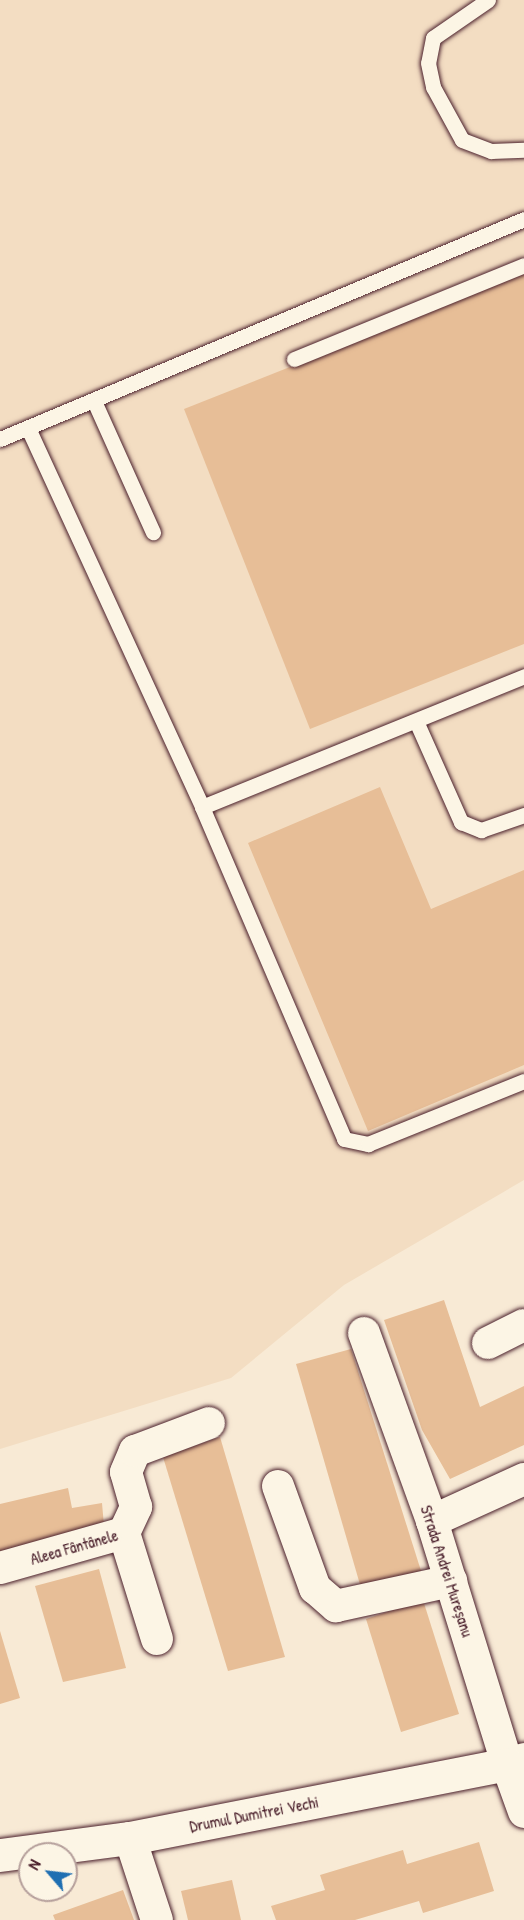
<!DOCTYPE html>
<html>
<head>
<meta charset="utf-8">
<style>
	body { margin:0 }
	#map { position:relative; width:524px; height:1920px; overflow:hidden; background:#f8ead5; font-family:"Patrick Hand",sans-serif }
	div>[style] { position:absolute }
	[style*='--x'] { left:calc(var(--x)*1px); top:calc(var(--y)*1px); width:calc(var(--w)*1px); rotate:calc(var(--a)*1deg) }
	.built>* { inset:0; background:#f3ddc2 }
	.building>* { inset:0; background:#e7be97 }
	.roads { filter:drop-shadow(0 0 2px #4a1f2b) drop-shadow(0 0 2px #4a1f2b) }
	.lane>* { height:15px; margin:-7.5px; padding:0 7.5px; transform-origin:7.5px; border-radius:7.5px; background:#fcf5e5 }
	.street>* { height:32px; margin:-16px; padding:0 16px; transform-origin:16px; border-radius:16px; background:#fcf5e5 }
	.secondary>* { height:33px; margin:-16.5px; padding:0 16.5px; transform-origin:16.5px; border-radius:16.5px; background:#fcf5e5 }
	span { translate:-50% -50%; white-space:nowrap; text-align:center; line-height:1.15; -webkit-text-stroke:5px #fcf5e5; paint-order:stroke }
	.street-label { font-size:16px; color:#4a1f2b }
	.north { position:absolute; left:18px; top:1842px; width:60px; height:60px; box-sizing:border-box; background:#fcf5e5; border:2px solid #b59f9b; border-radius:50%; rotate:298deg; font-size:16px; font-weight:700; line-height:24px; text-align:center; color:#4a1f2b }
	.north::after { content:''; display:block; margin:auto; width:21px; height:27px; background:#1f6fb2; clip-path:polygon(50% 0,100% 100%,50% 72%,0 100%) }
</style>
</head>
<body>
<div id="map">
	<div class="built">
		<i style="clip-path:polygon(0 0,524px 0,524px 1180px,344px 1285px,231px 1378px,0 1449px)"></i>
	</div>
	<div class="building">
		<i style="clip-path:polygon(524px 274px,524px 644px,310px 729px,184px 409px)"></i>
		<i style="clip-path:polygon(380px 787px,431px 909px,524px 870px,524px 1065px,368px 1131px,248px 843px)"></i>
		<i style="clip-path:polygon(444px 1300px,480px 1407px,524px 1386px,524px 1445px,450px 1479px,422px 1430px,384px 1320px)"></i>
		<i style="clip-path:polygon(351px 1349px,422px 1574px,361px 1588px,296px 1364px)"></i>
		<i style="clip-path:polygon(220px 1437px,285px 1657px,228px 1671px,163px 1457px)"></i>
		<i style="clip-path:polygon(68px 1488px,72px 1508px,102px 1503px,104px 1526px,0 1553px,0 1504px)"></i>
		<i style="clip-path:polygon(99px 1569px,126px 1668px,63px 1682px,35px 1586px)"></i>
		<i style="clip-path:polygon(423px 1600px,459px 1714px,401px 1732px,366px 1619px)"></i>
		<i style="clip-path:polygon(0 1631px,20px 1698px,0 1704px)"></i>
		<i style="clip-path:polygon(479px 1842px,494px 1891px,423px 1913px,419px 1901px,355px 1920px,276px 1920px,271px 1906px,325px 1890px,320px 1875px,403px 1850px,407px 1864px)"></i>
		<i style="clip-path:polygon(232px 1880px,241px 1920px,188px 1920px,181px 1891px)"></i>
		<i style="clip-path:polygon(123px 1890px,134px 1920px,55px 1920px,53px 1915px)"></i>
	</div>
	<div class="roads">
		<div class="lane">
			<i style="--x:488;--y:0;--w:67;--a:145.4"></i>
			<i style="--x:433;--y:38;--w:25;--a:101"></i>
			<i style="--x:428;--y:63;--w:25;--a:78"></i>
			<i style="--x:433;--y:87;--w:60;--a:61.3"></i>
			<i style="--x:462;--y:140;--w:31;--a:21"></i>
			<i style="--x:491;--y:151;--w:33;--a:-2"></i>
			<i style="--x:294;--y:359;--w:248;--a:-22.2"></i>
			<i style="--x:94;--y:401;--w:144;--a:65.8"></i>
			<i style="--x:28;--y:428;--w:417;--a:65.3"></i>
			<i style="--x:202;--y:807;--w:361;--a:66.8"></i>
			<i style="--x:344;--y:1139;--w:25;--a:12"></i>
			<i style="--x:368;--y:1144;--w:168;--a:-22"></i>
			<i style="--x:0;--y:439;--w:568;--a:-22.77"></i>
			<i style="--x:416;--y:721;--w:111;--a:66"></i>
			<i style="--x:461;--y:822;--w:22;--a:22"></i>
			<i style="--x:481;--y:830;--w:46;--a:-19.2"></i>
			<i style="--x:202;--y:807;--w:348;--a:-22.1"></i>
		</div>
		<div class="street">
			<i style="--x:364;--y:1333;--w:200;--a:70.1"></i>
			<i style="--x:432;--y:1521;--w:254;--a:72.8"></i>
			<i style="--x:507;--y:1764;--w:18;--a:-16"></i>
			<i style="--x:488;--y:1343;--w:40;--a:-26.6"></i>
			<i style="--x:278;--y:1486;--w:109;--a:70.1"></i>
			<i style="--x:315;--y:1588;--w:28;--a:41"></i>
			<i style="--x:336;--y:1606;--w:118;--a:-12.3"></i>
			<i style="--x:432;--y:1521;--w:101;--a:-24.5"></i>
			<i style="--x:124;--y:1533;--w:111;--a:72.7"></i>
			<i style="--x:0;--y:1568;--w:129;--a:-15.8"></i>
			<i style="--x:124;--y:1533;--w:29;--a:-65"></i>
			<i style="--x:136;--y:1507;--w:36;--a:-106"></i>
			<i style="--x:126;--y:1472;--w:23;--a:-67"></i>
			<i style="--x:135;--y:1451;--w:79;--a:-20.7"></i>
			<i style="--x:130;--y:1838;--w:86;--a:71.8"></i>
		</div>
		<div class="secondary">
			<i style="--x:0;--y:1855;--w:131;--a:-7.5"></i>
			<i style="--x:130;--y:1838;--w:384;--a:-11.1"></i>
			<i style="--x:507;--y:1764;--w:50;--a:70.1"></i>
		</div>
	</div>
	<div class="street-label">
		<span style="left:74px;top:1547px;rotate:-16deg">Aleea Fântânele</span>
		<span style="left:447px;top:1571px;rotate:72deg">Strada Andrei Mureșanu</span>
		<span style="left:254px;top:1814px;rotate:-11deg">Drumul Dumitrei Vechi</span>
	</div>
	<div class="north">N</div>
</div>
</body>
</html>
